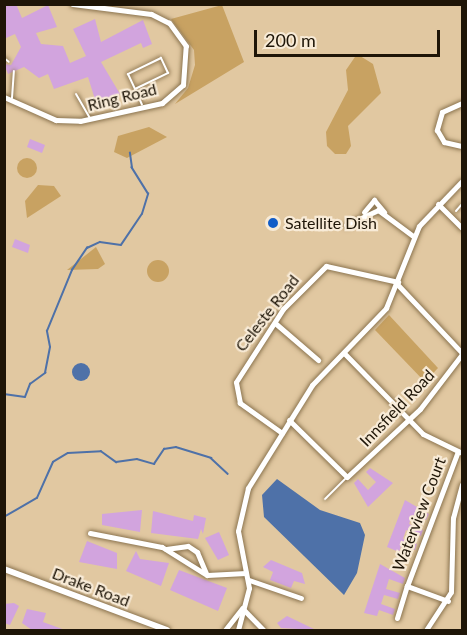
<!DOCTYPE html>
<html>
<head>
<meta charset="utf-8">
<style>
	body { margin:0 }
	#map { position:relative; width:467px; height:635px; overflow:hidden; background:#e1c8a1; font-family:Lato,sans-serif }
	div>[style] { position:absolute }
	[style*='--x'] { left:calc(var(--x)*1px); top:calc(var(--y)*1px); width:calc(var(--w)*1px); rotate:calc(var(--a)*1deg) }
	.green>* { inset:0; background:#c8a262 }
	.round { border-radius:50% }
	.water>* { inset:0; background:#4e71a8 }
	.stream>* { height:1.5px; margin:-0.75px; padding:0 0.75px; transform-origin:0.75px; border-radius:0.75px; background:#4e71a8 }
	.building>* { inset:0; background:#d2a4de }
	.roads { filter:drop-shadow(0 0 2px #8b744f) drop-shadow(0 0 2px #8b744f) }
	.service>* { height:2px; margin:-1px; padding:0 1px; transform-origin:1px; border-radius:1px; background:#fff }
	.minor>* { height:5px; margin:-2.5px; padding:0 2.5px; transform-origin:2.5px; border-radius:2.5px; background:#fff }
	.tertiary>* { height:6px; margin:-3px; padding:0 3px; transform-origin:3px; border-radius:3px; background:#fff }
	.dots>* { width:16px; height:16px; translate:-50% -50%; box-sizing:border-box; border:3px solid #f8ebd7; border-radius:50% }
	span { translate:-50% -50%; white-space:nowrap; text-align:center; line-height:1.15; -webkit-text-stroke:4.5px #f8ebd7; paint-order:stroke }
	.street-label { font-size:16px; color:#1e1507 }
	.poi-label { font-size:16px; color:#1e1507 }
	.left { translate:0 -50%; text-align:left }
	.frame { position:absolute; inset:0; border:6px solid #1e1507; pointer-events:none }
	.scale { position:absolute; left:254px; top:30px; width:186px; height:27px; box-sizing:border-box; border:3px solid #1e1507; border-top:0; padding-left:8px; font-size:18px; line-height:21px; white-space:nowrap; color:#1e1507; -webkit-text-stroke:4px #f8ebd7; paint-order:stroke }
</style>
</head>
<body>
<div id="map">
	<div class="green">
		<i style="clip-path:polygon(222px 5px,244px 62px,175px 104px,188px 88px,195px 65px,194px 50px,171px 19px)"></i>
		<i style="clip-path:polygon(357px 54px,373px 64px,381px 93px,348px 126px,351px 146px,346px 154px,335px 154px,327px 146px,326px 132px,348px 90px,346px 70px)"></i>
		<i style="clip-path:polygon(149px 127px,167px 137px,127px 158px,114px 152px,118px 136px)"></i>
		<i class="round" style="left:17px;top:158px;width:20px;height:20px"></i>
		<i style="clip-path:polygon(38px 185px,54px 186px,61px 196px,27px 218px,25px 201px)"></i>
		<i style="clip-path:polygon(96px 247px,105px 264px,98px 269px,67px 270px)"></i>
		<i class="round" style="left:147px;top:260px;width:22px;height:22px"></i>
		<i style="clip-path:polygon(389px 315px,438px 368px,425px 382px,375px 330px)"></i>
	</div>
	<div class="water">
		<i class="round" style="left:72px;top:363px;width:18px;height:18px"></i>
		<i style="clip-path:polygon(277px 479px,320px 510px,360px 523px,365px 535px,357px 573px,344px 595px,264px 517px,262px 495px)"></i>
	</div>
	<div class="stream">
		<i style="--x:4;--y:394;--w:21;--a:8"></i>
		<i style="--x:25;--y:397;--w:14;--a:-69"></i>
		<i style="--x:30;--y:384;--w:19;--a:-36"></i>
		<i style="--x:45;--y:373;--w:26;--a:-79"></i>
		<i style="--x:50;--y:347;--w:16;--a:-101"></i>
		<i style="--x:47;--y:331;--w:66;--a:-67.7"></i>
		<i style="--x:72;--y:270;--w:27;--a:-56"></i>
		<i style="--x:87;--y:248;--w:14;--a:-25"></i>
		<i style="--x:100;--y:242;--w:21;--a:8"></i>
		<i style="--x:121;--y:245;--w:37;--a:-56"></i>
		<i style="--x:142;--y:214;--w:21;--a:-73"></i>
		<i style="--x:148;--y:194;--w:31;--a:-122"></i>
		<i style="--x:132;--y:168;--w:15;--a:-98"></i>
		<i style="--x:4;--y:517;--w:38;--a:-30"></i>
		<i style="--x:37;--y:498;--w:39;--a:-66"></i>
		<i style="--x:53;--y:462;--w:17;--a:-31"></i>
		<i style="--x:68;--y:453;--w:33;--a:-3"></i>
		<i style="--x:101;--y:451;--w:19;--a:36"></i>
		<i style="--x:116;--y:462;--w:21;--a:-8"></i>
		<i style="--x:137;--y:459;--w:18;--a:16"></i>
		<i style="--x:154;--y:464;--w:18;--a:-56"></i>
		<i style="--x:164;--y:449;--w:12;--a:-9"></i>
		<i style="--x:176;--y:447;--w:37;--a:17"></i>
		<i style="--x:211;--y:458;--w:23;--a:43"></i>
	</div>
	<div class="building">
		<i style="clip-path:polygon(4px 4px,16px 4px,22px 18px,48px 5px,57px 27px,36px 33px,41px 44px,63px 46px,70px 63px,86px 56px,73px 29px,95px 19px,101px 42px,143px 20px,152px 44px,143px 48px,141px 43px,101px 62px,120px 94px,97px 106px,88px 77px,54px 89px,48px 74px,39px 78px,24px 67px,8px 74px,4px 64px,11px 65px,21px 47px,15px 34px,4px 39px)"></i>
		<i style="clip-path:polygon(30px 139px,45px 145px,42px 153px,27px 147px)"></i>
		<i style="clip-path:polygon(15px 239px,30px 245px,28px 253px,12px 247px)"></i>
		<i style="clip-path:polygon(370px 468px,393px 483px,368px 507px,354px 483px,358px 479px,368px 490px,376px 482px,366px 472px)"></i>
		<i style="clip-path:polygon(405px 500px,429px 514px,426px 520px,412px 515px,409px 524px,423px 530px,421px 536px,406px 530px,403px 539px,417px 544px,415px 550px,401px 546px,399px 552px,387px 547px)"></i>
		<i style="clip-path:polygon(142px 510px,140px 532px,102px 525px,102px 514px)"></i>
		<i style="clip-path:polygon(153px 511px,193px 521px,194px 515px,206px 518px,203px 534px,201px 529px,198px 539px,151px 533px)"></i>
		<i style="clip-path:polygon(219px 532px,229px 555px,218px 560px,205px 538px)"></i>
		<i style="clip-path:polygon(87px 541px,117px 553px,117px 569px,79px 562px)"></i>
		<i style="clip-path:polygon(136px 551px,140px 559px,169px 563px,161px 586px,126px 571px)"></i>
		<i style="clip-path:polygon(271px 560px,302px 573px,305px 584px,294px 581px,291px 588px,270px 580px,273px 572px,263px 567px)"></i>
		<i style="clip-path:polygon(380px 564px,405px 578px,403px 584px,389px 579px,386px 589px,400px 593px,398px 599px,384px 595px,381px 604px,395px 609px,393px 615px,379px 610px,377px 616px,364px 613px)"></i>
		<i style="clip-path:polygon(179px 570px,227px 588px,218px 611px,170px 590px)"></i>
		<i style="clip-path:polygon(14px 603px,19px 606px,10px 625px,4px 623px,4px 604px)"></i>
		<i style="clip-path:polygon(27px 609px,46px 613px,43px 622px,65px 630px,32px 630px,22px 623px)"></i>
		<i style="clip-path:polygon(287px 616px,316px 630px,281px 628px,277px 623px)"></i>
	</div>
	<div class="roads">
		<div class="service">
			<i style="--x:4;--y:58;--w:6;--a:39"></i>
			<i style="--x:135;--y:89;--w:37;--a:-26"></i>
			<i style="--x:168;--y:73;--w:17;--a:-115"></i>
			<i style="--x:161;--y:58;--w:37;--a:154"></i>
			<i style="--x:128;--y:74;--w:17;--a:65"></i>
			<i style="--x:135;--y:89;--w:17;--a:66"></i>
			<i style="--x:76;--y:94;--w:28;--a:60"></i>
			<i style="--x:12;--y:98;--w:27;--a:-86"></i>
			<i style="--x:456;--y:211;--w:9;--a:-49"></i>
			<i style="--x:325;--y:499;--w:31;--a:-45"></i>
		</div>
		<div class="minor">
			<i style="--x:4;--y:97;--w:57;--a:23.9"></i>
			<i style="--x:56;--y:120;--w:24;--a:2"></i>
			<i style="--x:80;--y:121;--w:84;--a:-12.4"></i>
			<i style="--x:162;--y:103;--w:28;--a:-41"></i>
			<i style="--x:183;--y:85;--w:39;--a:-86"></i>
			<i style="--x:186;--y:46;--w:29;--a:-126"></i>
			<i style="--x:169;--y:23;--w:20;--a:-153"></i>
			<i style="--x:151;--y:14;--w:79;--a:-172.7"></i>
			<i style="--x:462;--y:103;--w:22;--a:156"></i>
			<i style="--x:442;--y:112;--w:19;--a:106"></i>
			<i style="--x:437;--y:130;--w:14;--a:60"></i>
			<i style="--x:444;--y:142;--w:18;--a:13"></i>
			<i style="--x:438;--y:204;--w:34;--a:45"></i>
			<i style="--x:364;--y:212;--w:16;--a:-50"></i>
			<i style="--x:374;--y:200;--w:16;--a:50"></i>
			<i style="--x:346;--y:225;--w:35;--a:-25"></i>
			<i style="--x:378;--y:210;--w:44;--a:36.6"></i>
			<i style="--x:397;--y:284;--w:95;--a:46.7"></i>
			<i style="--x:275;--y:323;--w:57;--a:40.7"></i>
			<i style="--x:344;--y:353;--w:113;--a:45.7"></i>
			<i style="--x:423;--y:434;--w:43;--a:26"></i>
			<i style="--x:289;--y:420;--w:81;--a:44.5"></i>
			<i style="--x:347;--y:477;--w:100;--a:-43"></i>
			<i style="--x:420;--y:409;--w:69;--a:-52.6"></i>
			<i style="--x:282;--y:433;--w:52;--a:-144.5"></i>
			<i style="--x:240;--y:403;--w:21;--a:-101"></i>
			<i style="--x:236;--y:382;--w:87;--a:-57.2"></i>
			<i style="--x:283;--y:309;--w:61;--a:-45"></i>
			<i style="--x:326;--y:266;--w:74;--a:12.5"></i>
			<i style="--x:90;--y:533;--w:73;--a:11"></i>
			<i style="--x:162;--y:547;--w:53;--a:31.9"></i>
			<i style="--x:207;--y:575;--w:39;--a:-3"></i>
			<i style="--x:166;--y:549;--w:22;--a:-8"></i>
			<i style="--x:188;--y:546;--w:11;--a:34"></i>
			<i style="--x:197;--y:552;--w:23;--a:67"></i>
			<i style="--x:249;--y:580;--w:55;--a:19.1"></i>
			<i style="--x:448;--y:601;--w:44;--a:-159.9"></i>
			<i style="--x:407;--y:586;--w:144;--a:-69.3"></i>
			<i style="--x:243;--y:609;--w:29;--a:46"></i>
			<i style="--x:397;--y:618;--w:34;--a:-73"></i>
			<i style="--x:225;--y:630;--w:28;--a:-52"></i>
			<i style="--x:238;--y:630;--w:43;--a:-75.3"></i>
			<i style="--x:249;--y:588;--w:58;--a:-100.9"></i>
			<i style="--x:238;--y:531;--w:44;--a:-76.9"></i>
			<i style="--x:248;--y:488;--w:121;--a:-58.1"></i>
			<i style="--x:312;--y:385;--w:107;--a:-46.1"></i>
			<i style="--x:386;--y:308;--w:88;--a:-68.1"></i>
			<i style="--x:419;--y:226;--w:62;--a:-46.3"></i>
			<i style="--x:426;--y:630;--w:45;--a:-56.7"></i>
			<i style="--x:451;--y:592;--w:74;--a:-88.5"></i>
			<i style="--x:453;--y:518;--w:35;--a:-75"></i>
		</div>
		<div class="tertiary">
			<i style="--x:4;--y:569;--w:174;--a:20.5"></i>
		</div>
	</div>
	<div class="dots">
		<i style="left:273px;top:223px;background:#125dc7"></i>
	</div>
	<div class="street-label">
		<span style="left:122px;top:97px;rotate:-14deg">Ring Road</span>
		<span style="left:267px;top:313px;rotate:-52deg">Celeste Road</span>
		<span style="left:397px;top:408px;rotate:-46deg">Innsfield Road</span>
		<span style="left:419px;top:514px;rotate:-69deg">Waterview Court</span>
		<span style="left:91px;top:587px;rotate:21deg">Drake Road</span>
	</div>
	<div class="poi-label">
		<span class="left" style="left:285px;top:223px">Satellite Dish</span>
	</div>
	<div class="frame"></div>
	<div class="scale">200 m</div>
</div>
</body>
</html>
